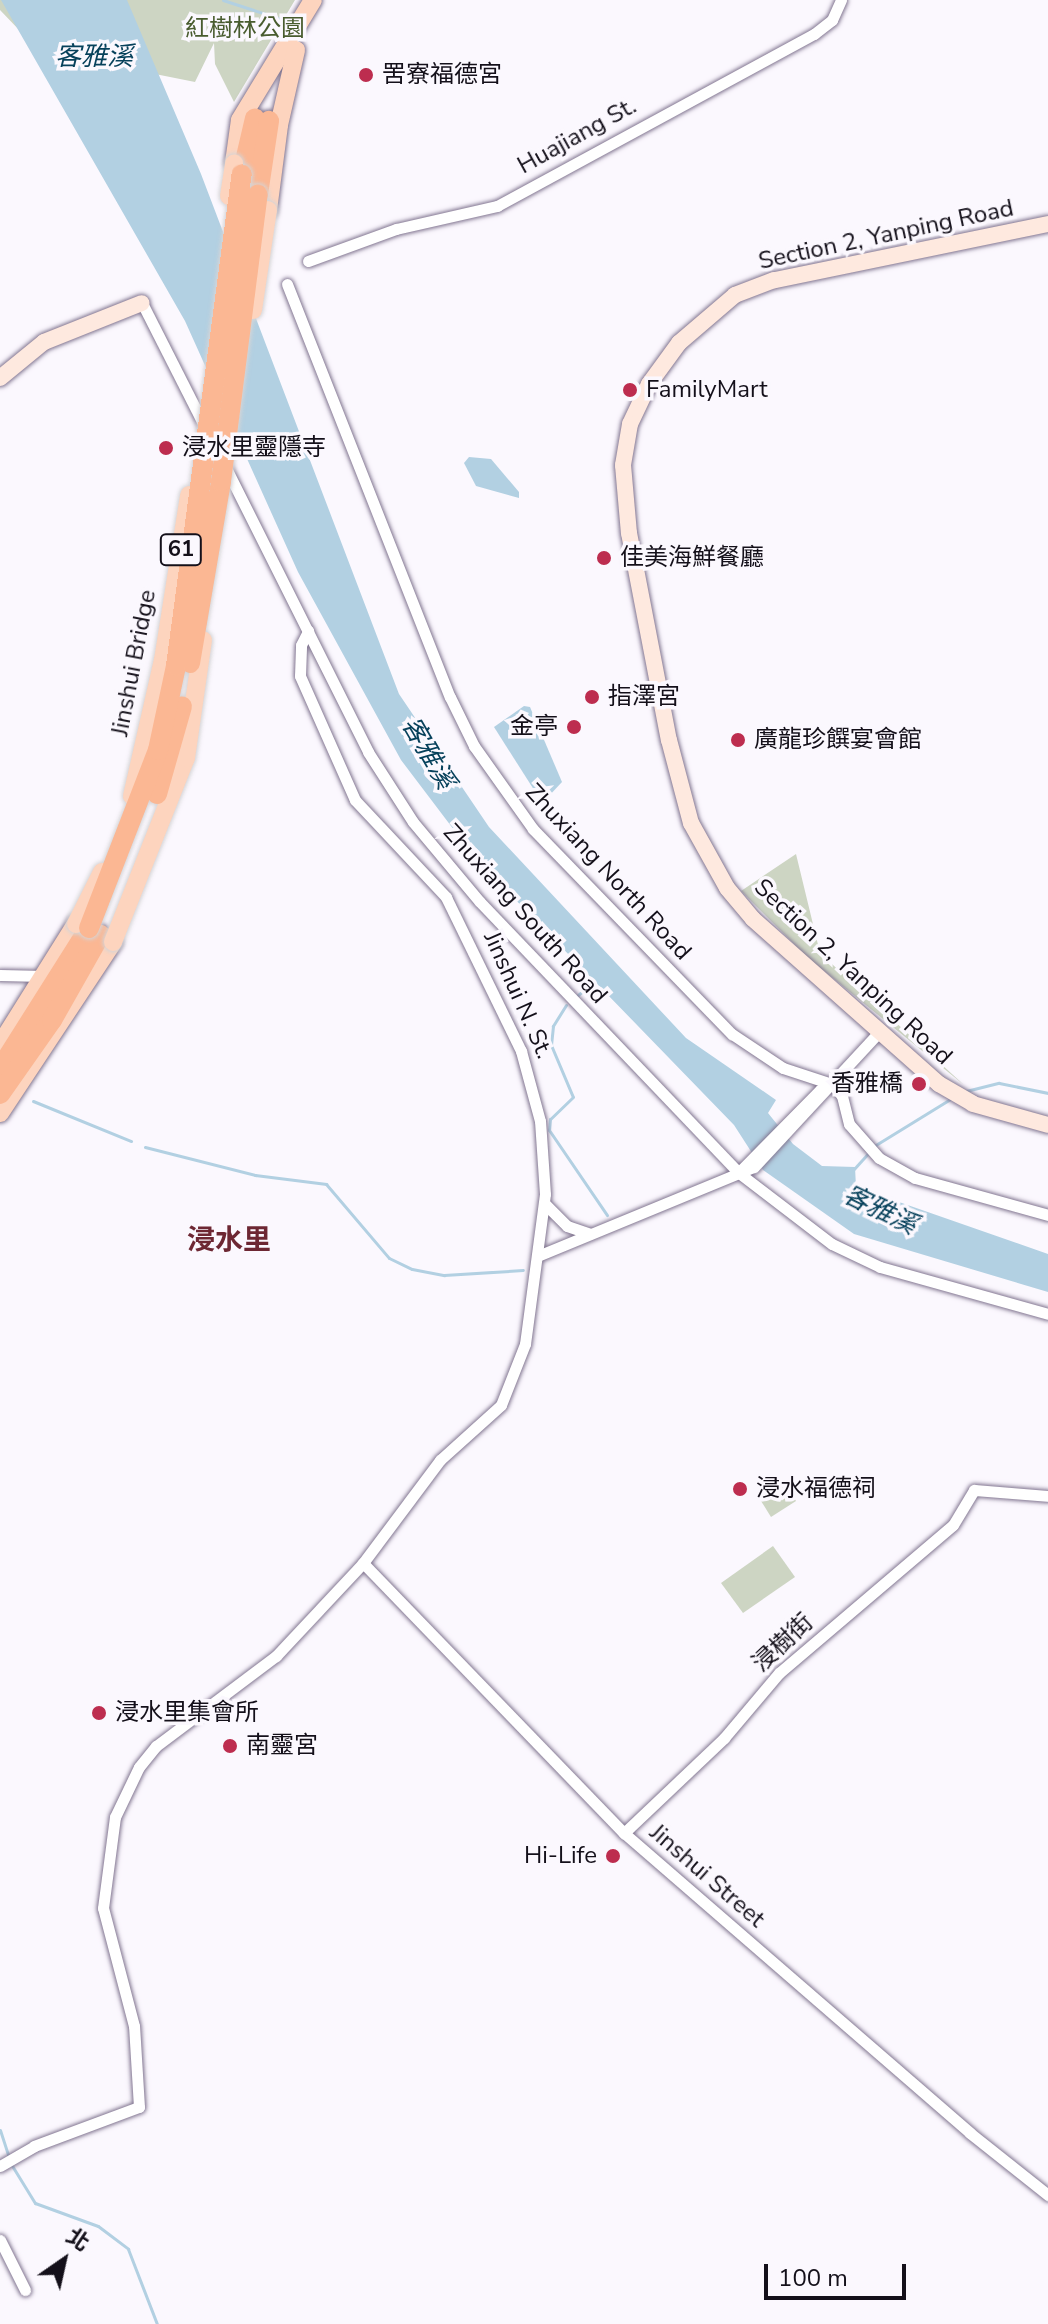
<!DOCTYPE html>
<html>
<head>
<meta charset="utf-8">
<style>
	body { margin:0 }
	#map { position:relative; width:1048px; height:2324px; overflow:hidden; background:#fbf8fe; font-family:"Nunito Sans","Noto Sans TC",sans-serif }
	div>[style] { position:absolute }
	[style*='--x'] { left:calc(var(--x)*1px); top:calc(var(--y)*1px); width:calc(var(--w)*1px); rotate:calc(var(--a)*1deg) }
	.green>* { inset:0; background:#cdd5c3 }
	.water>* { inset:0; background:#b2d0e2 }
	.stream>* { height:3px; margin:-1.5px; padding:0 1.5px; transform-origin:1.5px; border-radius:1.5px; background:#b2d0e2 }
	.roads { filter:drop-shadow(0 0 2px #827691) drop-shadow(0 0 2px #827691) }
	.street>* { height:11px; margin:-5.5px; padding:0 5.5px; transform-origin:5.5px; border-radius:5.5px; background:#fff }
	.secondary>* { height:16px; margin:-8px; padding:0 8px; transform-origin:8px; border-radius:8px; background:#fee9df }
	.primary>* { height:18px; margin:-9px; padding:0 9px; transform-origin:9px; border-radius:9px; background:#fdd4be }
	.highway>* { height:20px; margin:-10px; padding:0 10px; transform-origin:10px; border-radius:10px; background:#fbb793 }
	.bridges { filter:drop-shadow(0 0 2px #d5d4d6) drop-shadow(0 0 2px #d5d4d6) }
	.primary-bridge>* { height:18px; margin:-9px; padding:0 9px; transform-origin:9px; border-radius:9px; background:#fdd4be }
	.highway-bridge>* { height:20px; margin:-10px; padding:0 10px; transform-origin:10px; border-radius:10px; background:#fbb793 }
	.dots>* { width:22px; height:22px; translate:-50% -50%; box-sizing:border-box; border:4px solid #fbf8fe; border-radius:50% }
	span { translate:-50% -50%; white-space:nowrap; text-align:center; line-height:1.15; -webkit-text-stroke:7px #fbf8fe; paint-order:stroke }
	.shield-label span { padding:2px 6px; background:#fbf8fe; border:2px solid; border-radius:6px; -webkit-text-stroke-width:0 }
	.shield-label { font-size:22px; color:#14101a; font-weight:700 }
	.park-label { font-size:24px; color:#495c2f }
	.poi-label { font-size:24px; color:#14101a }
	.left { translate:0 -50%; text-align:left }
	.right { translate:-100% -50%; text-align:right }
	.street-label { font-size:24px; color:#14101a }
	.water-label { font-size:26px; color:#07415b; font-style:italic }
	.quarter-label { font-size:28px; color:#6d2733; font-weight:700 }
	.north { position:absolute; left:24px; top:2220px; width:80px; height:80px; -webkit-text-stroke:6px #fbf8fe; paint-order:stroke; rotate:34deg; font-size:22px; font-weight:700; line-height:32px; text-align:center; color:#14101a }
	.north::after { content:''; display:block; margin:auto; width:28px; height:36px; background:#14101a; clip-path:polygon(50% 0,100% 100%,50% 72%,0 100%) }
	.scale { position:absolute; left:764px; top:2264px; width:142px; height:36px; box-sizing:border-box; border:4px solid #14101a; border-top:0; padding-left:10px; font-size:24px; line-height:28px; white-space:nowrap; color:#14101a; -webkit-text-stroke:6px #fbf8fe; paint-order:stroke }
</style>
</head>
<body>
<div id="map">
	<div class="green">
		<i style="clip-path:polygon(0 0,295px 0,234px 102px,215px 64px,214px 43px,195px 82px,120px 67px,22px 33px,0 10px)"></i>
		<i style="clip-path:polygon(796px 854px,820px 953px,964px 1085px,807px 957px,741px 891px)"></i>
		<i style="clip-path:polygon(786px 1485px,796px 1501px,771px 1517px,761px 1501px)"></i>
		<i style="clip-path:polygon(773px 1546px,795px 1577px,743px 1613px,721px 1583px)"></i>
	</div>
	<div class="water">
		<i style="clip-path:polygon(1px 0,127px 0,201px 174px,399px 694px,489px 827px,686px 1038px,776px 1100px,768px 1113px,793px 1144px,822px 1166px,855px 1167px,856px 1187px,1048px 1254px,1048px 1292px,854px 1234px,763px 1170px,734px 1125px,476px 859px,401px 760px,298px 572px,185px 321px)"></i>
		<i style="clip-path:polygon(469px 457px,491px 459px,519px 492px,519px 498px,476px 486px,464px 463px)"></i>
		<i style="clip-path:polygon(524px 706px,530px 707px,562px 782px,547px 798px,536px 793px,494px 727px)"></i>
	</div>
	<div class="stream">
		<i style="--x:223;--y:0;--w:61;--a:18.1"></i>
		<i style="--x:578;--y:995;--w:23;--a:-40"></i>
		<i style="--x:566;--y:1005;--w:25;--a:122"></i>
		<i style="--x:553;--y:1026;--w:19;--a:96"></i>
		<i style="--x:551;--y:1045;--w:56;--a:67.1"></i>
		<i style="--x:573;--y:1097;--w:32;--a:136"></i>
		<i style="--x:550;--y:1119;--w:11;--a:95"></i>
		<i style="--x:549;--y:1130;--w:103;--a:55.7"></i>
		<i style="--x:962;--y:1092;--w:38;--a:-14"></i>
		<i style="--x:999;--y:1083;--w:50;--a:11.5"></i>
		<i style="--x:33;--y:1101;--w:106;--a:22.2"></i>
		<i style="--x:874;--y:1146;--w:92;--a:-31.6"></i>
		<i style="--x:145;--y:1147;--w:114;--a:14.3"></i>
		<i style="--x:255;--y:1175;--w:72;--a:7.2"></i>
		<i style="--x:326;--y:1184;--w:97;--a:49.6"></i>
		<i style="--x:389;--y:1258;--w:25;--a:26"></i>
		<i style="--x:412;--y:1269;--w:33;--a:11"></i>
		<i style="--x:444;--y:1275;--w:79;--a:-3.6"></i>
		<i style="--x:853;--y:1170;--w:24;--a:-48"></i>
		<i style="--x:0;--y:2130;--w:28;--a:72"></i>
		<i style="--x:11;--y:2164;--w:46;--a:58.4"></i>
		<i style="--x:35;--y:2203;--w:67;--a:20.1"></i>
		<i style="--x:98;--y:2226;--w:38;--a:37"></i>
		<i style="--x:128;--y:2249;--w:80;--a:68.9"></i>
	</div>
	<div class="roads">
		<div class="street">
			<i style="--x:308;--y:261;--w:94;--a:-20"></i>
			<i style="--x:396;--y:229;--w:104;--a:-12.8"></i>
			<i style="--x:497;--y:206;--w:361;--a:-28.5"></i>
			<i style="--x:814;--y:34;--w:23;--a:-38"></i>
			<i style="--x:832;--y:20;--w:22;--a:-66"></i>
			<i style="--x:287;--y:284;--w:444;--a:68.5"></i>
			<i style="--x:450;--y:697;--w:55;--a:63.9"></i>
			<i style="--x:474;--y:746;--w:102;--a:54.6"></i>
			<i style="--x:533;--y:829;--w:286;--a:45.9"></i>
			<i style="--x:732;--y:1034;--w:61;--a:33.7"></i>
			<i style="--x:783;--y:1068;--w:52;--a:18.1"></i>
			<i style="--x:832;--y:1084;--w:16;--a:50"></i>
			<i style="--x:842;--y:1096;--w:29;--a:76"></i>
			<i style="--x:849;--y:1124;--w:45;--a:48.6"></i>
			<i style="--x:879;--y:1158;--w:41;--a:29.1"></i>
			<i style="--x:915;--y:1178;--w:138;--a:15.5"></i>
			<i style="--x:142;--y:303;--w:141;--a:63.1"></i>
			<i style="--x:225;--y:466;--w:320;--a:63.4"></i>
			<i style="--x:368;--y:752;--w:83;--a:57.3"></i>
			<i style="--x:413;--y:822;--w:104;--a:50.1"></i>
			<i style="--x:480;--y:902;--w:375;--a:46.3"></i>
			<i style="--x:739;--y:1173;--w:117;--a:37.4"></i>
			<i style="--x:832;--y:1244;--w:53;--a:25.6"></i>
			<i style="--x:880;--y:1267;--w:174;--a:15.6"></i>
			<i style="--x:0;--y:975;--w:44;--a:1.3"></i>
			<i style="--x:739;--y:1172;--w:115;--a:-45.4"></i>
			<i style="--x:820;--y:1090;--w:13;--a:-27"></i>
			<i style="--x:545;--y:1204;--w:31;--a:45"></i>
			<i style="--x:567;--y:1226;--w:24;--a:19"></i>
			<i style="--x:540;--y:1255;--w:231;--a:-22.4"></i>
			<i style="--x:754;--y:1167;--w:184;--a:-47.2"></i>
			<i style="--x:363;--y:1563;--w:376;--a:46"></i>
			<i style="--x:624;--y:1833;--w:458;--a:40.9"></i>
			<i style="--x:970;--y:2133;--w:100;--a:38.5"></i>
			<i style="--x:624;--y:1833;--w:138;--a:-43.5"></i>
			<i style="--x:724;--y:1738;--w:85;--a:-49.8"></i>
			<i style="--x:779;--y:1673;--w:228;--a:-40.4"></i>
			<i style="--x:953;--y:1525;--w:41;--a:-59"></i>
			<i style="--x:974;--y:1490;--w:74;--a:4.6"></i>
			<i style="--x:0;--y:2166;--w:39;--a:-30"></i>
			<i style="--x:34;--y:2146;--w:112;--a:-20.4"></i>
			<i style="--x:139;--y:2107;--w:81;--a:-93.5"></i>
			<i style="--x:134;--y:2026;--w:122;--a:-104.7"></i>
			<i style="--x:103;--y:1908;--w:92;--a:-82.5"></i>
			<i style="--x:115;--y:1817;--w:55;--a:-64.4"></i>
			<i style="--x:139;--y:1767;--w:27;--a:-51"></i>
			<i style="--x:156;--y:1746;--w:150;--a:-36.9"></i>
			<i style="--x:276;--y:1656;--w:127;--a:-46.9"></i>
			<i style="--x:363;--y:1563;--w:129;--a:-53.2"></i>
			<i style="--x:440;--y:1460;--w:82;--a:-42"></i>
			<i style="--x:501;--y:1405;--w:66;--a:-68.5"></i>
			<i style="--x:525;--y:1344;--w:151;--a:-82.4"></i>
			<i style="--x:545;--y:1194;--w:73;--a:-93.9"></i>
			<i style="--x:540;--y:1121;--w:73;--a:-105.2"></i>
			<i style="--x:521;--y:1051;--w:171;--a:-116"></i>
			<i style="--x:446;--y:897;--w:133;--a:-133.2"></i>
			<i style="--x:355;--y:800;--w:136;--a:-113.9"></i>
			<i style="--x:300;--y:676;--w:31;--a:-88"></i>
			<i style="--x:301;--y:645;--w:16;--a:-63"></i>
			<i style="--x:0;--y:2240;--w:56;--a:63.4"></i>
		</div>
		<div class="secondary">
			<i style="--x:1048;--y:224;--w:280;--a:168.4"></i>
			<i style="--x:774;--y:280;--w:42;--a:159"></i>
			<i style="--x:735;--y:295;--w:74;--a:139.4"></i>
			<i style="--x:679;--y:343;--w:51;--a:126.2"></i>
			<i style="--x:649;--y:384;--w:44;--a:115.4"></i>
			<i style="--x:630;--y:424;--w:42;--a:99.7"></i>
			<i style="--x:623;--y:465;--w:68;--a:85"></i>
			<i style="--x:629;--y:533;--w:211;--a:79.1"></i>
			<i style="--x:669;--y:740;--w:86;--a:75.2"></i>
			<i style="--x:691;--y:823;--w:74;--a:61"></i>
			<i style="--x:727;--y:888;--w:40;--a:50"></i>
			<i style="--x:753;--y:919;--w:249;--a:41.6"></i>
			<i style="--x:939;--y:1084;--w:39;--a:30"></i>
			<i style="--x:973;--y:1104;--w:78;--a:15.6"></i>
			<i style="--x:0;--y:378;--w:57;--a:-39.3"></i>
			<i style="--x:44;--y:342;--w:105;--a:-21.7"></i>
		</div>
		<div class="primary">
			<i style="--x:234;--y:163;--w:43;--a:-82.1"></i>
			<i style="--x:240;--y:120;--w:140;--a:-58.7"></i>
			<i style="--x:268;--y:210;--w:86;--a:-82.6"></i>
			<i style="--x:279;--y:125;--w:77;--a:-77.2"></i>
			<i style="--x:0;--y:1045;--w:143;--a:-57.9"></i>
			<i style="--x:0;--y:1113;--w:205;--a:-56.5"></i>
		</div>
		<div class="highway">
			<i style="--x:242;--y:174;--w:57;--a:-76.9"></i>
			<i style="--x:258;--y:194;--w:74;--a:-81.4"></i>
			<i style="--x:0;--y:1069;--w:167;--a:-57.7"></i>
			<i style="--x:0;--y:1094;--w:90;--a:-54.9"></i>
			<i style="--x:52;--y:1020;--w:98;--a:-60.5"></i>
		</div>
	</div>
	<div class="bridges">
		<div class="primary-bridge">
			<i style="--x:229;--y:196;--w:33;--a:-81"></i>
			<i style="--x:253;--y:310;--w:101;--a:-81.5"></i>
			<i style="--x:132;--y:796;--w:139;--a:-77.2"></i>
			<i style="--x:163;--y:660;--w:167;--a:-81"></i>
			<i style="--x:76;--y:924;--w:58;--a:-63.4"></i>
			<i style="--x:113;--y:942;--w:198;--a:-68.4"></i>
			<i style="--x:186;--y:758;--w:119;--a:-81.8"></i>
		</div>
		<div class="highway-bridge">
			<i style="--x:190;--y:663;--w:185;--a:-80.3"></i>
			<i style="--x:221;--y:481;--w:289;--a:-82.7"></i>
			<i style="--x:157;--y:794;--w:91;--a:-74.1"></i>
			<i style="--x:89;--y:928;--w:191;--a:-68.8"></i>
			<i style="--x:158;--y:750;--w:86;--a:-77.9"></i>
			<i style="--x:176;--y:666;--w:496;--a:-82.4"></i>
		</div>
	</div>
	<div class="dots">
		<i style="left:366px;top:75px;background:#bd2d4f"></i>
		<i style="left:630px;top:390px;background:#bd2d4f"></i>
		<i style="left:166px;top:448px;background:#bd2d4f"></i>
		<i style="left:604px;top:558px;background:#bd2d4f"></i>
		<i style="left:592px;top:697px;background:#bd2d4f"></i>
		<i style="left:574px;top:727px;background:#bd2d4f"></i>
		<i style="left:738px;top:740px;background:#bd2d4f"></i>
		<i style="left:919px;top:1084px;background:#bd2d4f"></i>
		<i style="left:740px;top:1489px;background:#bd2d4f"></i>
		<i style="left:99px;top:1713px;background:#bd2d4f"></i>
		<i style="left:230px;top:1746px;background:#bd2d4f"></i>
		<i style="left:613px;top:1856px;background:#bd2d4f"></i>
	</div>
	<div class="shield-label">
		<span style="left:181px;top:550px">61</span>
	</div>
	<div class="park-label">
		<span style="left:245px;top:29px">紅樹林公園</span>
	</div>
	<div class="poi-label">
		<span class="left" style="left:382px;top:75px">罟寮福德宮</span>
		<span class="left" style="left:646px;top:390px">FamilyMart</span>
		<span class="left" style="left:182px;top:448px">浸水里靈隱寺</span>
		<span class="left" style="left:620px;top:558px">佳美海鮮餐廳</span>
		<span class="left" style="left:608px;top:697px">指澤宮</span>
		<span class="right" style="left:558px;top:727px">金亭</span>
		<span class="left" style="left:754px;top:740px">廣龍珍饌宴會館</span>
		<span class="right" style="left:903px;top:1084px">香雅橋</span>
		<span class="left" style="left:756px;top:1489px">浸水福德祠</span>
		<span class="left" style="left:115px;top:1713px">浸水里集會所</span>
		<span class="left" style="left:246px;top:1746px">南靈宮</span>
		<span class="right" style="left:597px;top:1856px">Hi-Life</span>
	</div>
	<div class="street-label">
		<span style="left:577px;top:136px;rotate:-29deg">Huajiang St.</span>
		<span style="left:886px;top:235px;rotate:-12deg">Section 2, Yanping Road</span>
		<span style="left:134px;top:663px;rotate:-79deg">Jinshui Bridge</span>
		<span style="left:608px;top:872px;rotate:47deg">Zhuxiang North Road</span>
		<span style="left:525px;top:914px;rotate:48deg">Zhuxiang South Road</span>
		<span style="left:853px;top:972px;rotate:43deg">Section 2, Yanping Road</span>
		<span style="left:518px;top:995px;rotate:66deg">Jinshui N. St.</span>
		<span style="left:783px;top:1643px;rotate:-43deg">浸樹街</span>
		<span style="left:707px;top:1876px;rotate:41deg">Jinshui Street</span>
	</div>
	<div class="water-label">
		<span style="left:94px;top:57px">客雅溪</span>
		<span style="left:428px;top:753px;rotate:60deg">客雅溪</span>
		<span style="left:880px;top:1210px;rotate:26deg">客雅溪</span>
	</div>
	<div class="quarter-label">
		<span style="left:229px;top:1240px">浸水里</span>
	</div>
	<div class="north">北</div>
	<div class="scale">100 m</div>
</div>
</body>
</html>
